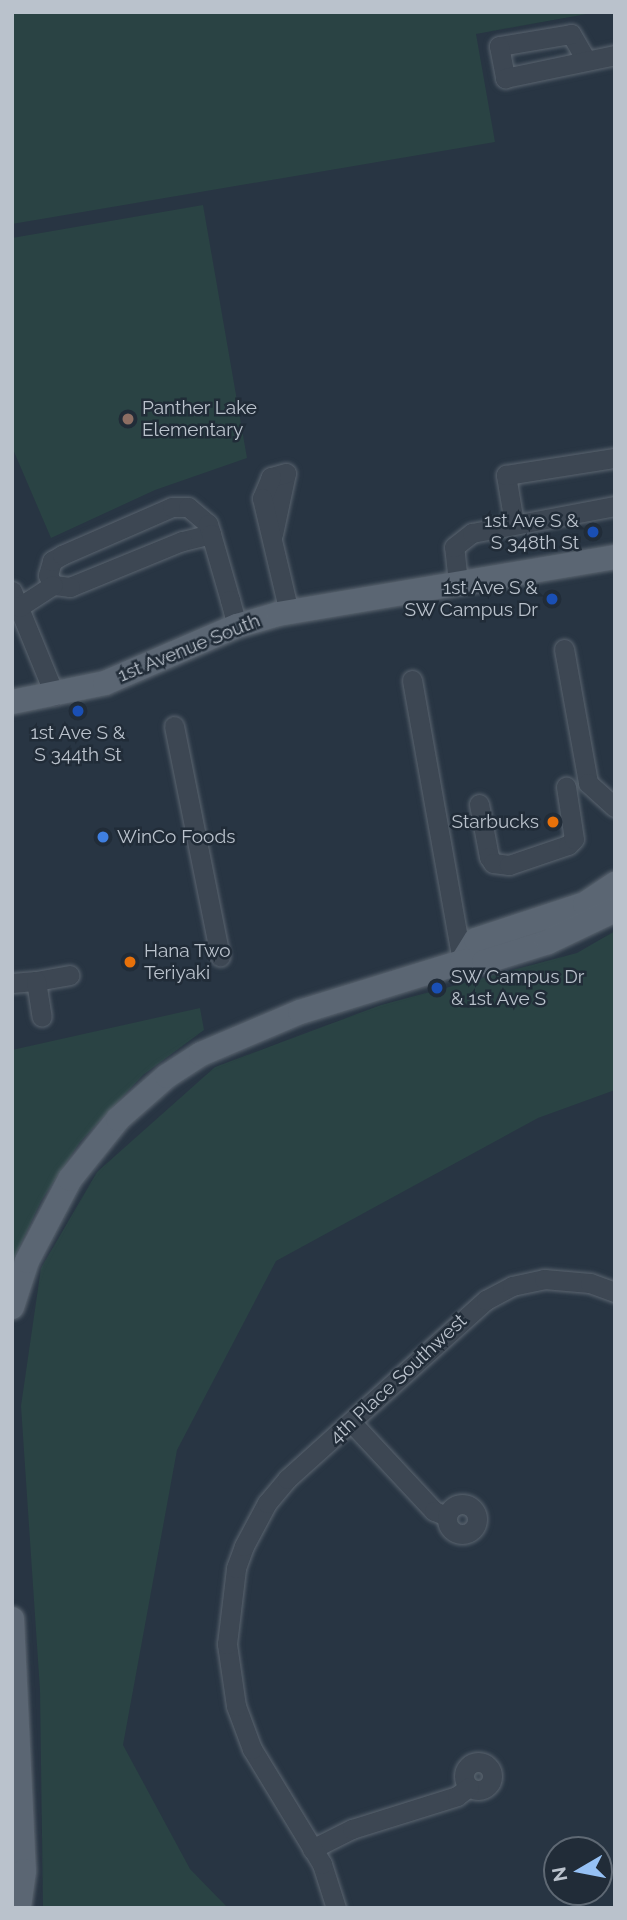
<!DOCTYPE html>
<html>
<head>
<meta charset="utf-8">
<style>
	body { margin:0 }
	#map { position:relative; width:627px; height:1920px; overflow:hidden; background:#283543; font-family:Raleway,sans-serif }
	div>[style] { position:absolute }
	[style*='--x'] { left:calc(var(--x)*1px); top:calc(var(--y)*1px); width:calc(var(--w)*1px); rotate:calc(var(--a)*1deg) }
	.green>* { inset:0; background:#2a4344 }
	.roads { filter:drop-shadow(0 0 2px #5b6570) drop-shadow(0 0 2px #5b6570) }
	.minor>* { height:19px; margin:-9.5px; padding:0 9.5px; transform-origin:9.5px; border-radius:9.5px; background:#3d4753 }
	.minor>.ring { margin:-9.5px; padding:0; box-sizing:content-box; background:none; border:19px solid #3d4753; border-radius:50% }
	.major>* { height:24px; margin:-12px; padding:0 12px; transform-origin:12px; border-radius:12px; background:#5b6673 }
	.dots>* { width:19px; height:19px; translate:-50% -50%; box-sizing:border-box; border:4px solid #212c38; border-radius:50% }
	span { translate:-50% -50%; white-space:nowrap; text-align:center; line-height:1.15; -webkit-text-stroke:5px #212c38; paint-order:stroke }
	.poi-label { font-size:19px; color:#bac2cc }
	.left { translate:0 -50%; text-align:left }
	.right { translate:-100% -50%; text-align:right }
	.street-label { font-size:19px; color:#bac2cc }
	.frame { position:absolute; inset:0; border:14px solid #bac2cc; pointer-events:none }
	.north { position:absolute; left:543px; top:1836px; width:70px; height:70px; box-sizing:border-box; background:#212c38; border:2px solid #5e6873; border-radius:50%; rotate:260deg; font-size:19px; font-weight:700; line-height:28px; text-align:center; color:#bac2cc }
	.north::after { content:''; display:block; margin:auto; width:24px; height:32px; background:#96c1f5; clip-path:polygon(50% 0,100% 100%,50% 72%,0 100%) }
</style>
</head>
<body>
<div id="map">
	<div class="green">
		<i style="clip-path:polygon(12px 12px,592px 12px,592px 13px,476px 34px,495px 142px,12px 224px)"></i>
		<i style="clip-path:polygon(203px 205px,247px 458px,155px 490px,51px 538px,12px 447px,12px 238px)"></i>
		<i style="clip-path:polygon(615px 931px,615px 1090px,538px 1118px,276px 1261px,177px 1450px,123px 1745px,190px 1869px,228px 1908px,43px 1908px,40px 1690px,21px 1406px,41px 1268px,97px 1172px,215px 1067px,381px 1005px,577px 953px)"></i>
		<i style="clip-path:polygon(200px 1008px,204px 1030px,143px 1075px,80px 1142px,41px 1201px,12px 1263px,12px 1050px)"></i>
	</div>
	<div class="roads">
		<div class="minor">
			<i style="--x:586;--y:60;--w:30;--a:-120"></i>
			<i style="--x:571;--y:34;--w:73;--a:170.5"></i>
			<i style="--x:499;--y:46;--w:33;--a:79"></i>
			<i style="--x:505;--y:78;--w:112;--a:-11.8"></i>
			<i style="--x:514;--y:523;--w:49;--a:-99.5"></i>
			<i style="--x:506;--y:475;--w:110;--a:-8.9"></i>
			<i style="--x:211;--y:534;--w:30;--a:166"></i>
			<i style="--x:182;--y:541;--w:121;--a:157.7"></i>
			<i style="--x:70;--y:587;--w:17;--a:-173"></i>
			<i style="--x:53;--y:585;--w:11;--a:-117"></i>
			<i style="--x:48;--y:575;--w:15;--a:-74"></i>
			<i style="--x:52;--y:561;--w:12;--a:-31"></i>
			<i style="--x:62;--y:555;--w:120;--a:-23.6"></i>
			<i style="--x:172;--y:507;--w:16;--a:0"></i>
			<i style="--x:188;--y:507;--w:26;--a:40"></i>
			<i style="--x:208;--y:524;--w:10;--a:73"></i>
			<i style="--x:211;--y:534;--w:69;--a:73.9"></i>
			<i style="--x:230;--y:600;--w:27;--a:75"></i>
			<i style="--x:273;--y:534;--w:62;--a:-78"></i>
			<i style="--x:286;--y:473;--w:16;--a:165"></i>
			<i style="--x:271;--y:477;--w:23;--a:113"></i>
			<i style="--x:262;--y:498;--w:117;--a:76.7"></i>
			<i style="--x:458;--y:583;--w:36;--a:-96"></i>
			<i style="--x:454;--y:547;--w:23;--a:-38"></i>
			<i style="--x:472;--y:533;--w:146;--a:-10.7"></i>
			<i style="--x:12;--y:591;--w:113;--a:67.7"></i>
			<i style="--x:19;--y:607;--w:40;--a:-32.9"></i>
			<i style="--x:564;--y:649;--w:136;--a:79.8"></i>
			<i style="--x:588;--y:783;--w:36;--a:42"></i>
			<i style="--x:412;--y:680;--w:286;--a:79.9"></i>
			<i style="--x:174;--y:726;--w:235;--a:78.7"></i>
			<i style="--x:479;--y:804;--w:54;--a:79.3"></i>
			<i style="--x:489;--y:857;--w:7;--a:56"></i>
			<i style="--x:493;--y:863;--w:16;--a:7"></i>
			<i style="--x:509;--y:865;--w:62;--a:-18.7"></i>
			<i style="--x:568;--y:845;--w:8;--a:-45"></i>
			<i style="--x:574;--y:839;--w:53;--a:-98.7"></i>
			<i style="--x:36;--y:981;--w:34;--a:-10"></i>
			<i style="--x:12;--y:983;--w:24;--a:-5"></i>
			<i style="--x:36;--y:981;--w:36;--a:81"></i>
			<i style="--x:352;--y:1423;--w:120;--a:47"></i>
			<i style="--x:434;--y:1511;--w:14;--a:21"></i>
			<i class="ring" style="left:447px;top:1504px;width:11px;height:11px"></i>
			<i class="ring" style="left:464px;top:1762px;width:9px;height:9px"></i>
			<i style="--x:312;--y:1849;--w:45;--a:-26.6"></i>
			<i style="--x:352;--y:1829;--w:110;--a:-17.4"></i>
			<i style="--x:457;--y:1796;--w:15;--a:-37"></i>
			<i style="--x:336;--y:1908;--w:46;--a:-107.7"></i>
			<i style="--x:322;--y:1864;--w:135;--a:-121.3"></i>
			<i style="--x:252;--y:1749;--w:46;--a:-110.4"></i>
			<i style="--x:236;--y:1706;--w:63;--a:-98.3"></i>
			<i style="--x:227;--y:1644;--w:77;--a:-83.2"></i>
			<i style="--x:236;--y:1568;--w:23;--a:-70"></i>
			<i style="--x:244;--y:1546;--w:49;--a:-61.9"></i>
			<i style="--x:267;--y:1503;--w:31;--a:-50"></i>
			<i style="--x:287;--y:1479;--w:268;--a:-42"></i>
			<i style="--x:486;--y:1300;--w:30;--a:-28"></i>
			<i style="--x:512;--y:1286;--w:33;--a:-12"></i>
			<i style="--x:544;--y:1279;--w:46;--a:5"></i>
			<i style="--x:590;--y:1283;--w:27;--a:20"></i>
		</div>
		<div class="major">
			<i style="--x:12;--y:702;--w:95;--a:-11.5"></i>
			<i style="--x:105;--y:683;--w:144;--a:-23.4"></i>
			<i style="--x:237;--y:626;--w:43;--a:-16.3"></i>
			<i style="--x:278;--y:614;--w:342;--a:-9.6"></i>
			<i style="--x:462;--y:962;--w:26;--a:-58"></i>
			<i style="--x:476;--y:940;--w:115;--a:-18.3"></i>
			<i style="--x:585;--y:904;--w:36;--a:-34"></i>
			<i style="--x:12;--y:1307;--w:48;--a:-71.9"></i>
			<i style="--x:27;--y:1261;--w:93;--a:-62.3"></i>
			<i style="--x:70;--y:1179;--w:77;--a:-51.3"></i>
			<i style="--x:118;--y:1119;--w:65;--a:-41.3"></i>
			<i style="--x:167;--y:1076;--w:40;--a:-32.9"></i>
			<i style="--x:201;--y:1054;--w:108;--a:-23"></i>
			<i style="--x:300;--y:1012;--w:170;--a:-17.2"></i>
			<i style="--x:462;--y:962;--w:22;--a:0"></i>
			<i style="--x:484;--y:962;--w:67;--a:-17.4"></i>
			<i style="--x:548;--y:942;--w:74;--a:-25.5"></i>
			<i style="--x:12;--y:1619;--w:252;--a:87.3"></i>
			<i style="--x:24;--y:1871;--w:37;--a:98"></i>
		</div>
	</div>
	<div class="dots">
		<i style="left:128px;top:419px;background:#8d6e63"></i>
		<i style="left:593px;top:532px;background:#1a4fb4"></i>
		<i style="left:552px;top:599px;background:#1a4fb4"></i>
		<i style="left:78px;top:711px;background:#1a4fb4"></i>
		<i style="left:553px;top:822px;background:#e8710a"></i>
		<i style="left:103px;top:837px;background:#3f7fe0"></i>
		<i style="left:130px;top:962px;background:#e8710a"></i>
		<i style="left:437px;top:988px;background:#1a4fb4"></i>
	</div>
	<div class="poi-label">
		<span class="left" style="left:142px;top:419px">Panther Lake<br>Elementary</span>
		<span class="right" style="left:579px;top:532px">1st Ave S &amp;<br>S 348th St</span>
		<span class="right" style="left:538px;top:599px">1st Ave S &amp;<br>SW Campus Dr</span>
		<span style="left:78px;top:744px">1st Ave S &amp;<br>S 344th St</span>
		<span class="right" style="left:539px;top:822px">Starbucks</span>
		<span class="left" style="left:117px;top:837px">WinCo Foods</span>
		<span class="left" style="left:144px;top:962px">Hana Two<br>Teriyaki</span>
		<span class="left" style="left:451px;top:988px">SW Campus Dr<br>&amp; 1st Ave S</span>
	</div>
	<div class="street-label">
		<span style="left:189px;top:648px;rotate:-22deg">1st Avenue South</span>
		<span style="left:398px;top:1379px;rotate:-43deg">4th Place Southwest</span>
	</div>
	<div class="frame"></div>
	<div class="north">N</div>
</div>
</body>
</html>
